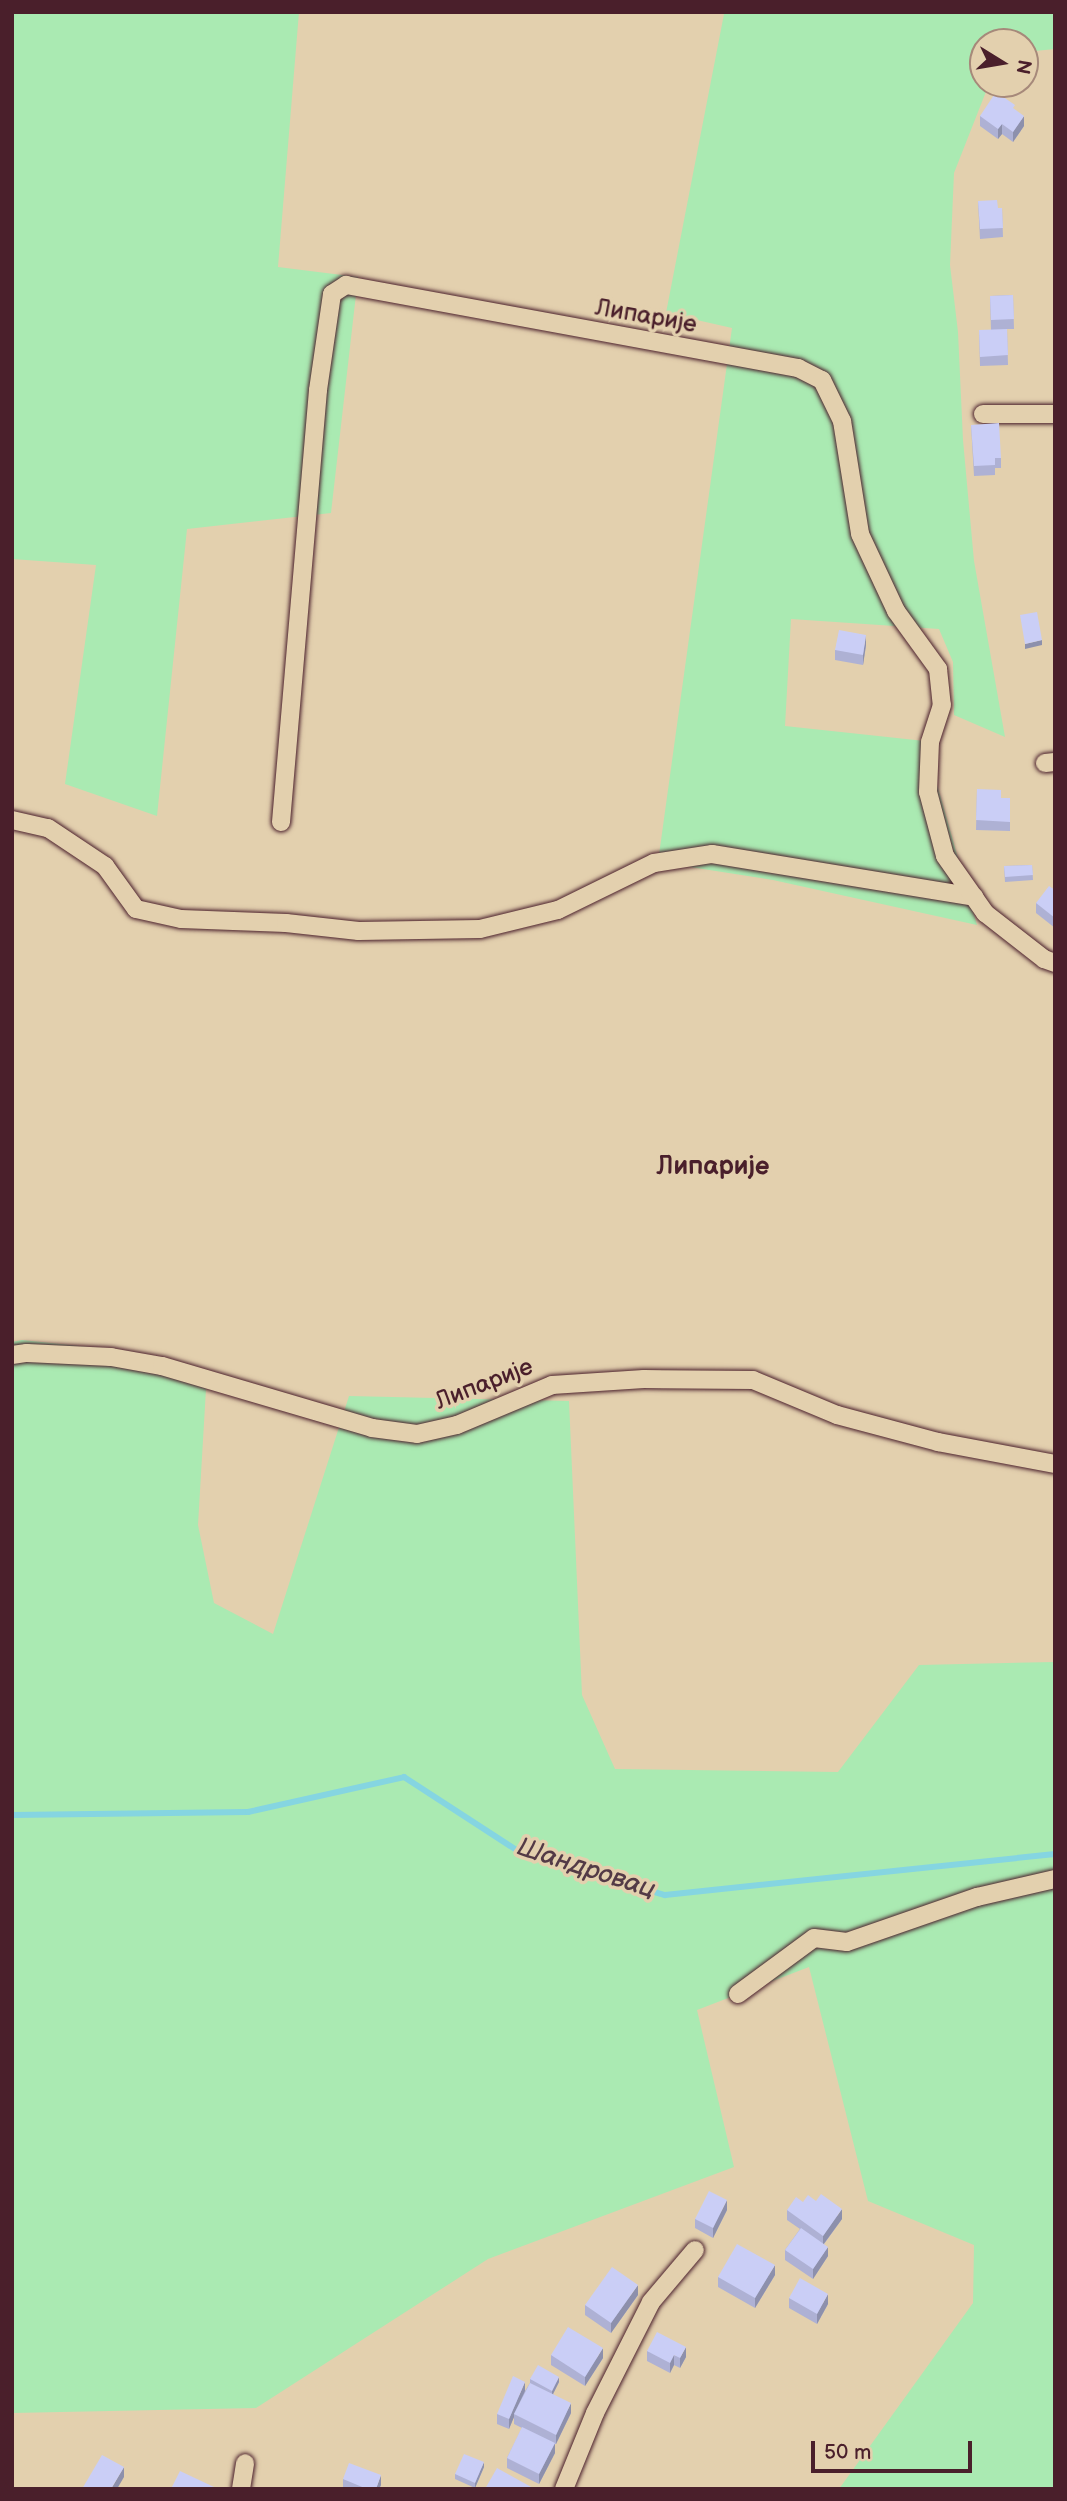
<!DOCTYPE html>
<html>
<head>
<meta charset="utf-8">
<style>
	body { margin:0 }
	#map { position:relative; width:1067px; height:2501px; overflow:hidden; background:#e3d0ae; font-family:"Balsamiq Sans",sans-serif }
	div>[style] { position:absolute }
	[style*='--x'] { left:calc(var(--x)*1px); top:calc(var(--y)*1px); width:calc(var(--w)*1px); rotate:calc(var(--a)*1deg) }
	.green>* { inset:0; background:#aaeab2 }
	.stream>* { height:6px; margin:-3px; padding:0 3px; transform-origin:3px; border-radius:3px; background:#85d5e1 }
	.roads { filter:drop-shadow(0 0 2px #4a1f2b) drop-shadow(0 0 2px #4a1f2b) }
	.street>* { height:18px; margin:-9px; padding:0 9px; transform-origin:9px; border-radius:9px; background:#e3d0ae }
	.wall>* { inset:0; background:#aeb1d4 }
	.shaded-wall>* { inset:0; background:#8d90ac }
	.building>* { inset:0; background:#cacef6 }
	span { translate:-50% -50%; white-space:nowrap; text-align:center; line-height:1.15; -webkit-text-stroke:7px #e3d0ae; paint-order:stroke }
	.street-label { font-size:24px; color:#4a1f2b }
	.neighbourhood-label { font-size:26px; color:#4a1f2b; font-weight:700 }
	.water-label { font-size:26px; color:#533a46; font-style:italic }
	.frame { position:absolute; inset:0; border:14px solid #4a1f2b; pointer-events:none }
	.north { position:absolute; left:969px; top:28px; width:70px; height:70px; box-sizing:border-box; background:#e3d0ae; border:2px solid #a6897a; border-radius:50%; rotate:101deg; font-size:19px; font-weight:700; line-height:28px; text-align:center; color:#4a1f2b }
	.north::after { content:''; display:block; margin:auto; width:24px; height:32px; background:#4a1f2b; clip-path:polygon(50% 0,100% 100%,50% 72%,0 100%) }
	.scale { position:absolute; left:811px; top:2441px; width:161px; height:32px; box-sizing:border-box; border:4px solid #4a1f2b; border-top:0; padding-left:9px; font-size:21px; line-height:24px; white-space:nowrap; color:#4a1f2b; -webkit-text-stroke:5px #e3d0ae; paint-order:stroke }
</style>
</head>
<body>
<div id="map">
	<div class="green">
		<i style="clip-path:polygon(12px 12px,299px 12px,278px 267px,358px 277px,331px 513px,187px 529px,157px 816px,65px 784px,96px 565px,12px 559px)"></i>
		<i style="clip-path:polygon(721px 12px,1055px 12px,1055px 49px,1025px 52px,1025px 42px,983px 42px,983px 84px,989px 84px,954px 173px,950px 265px,958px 332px,963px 440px,974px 561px,1005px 737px,954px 715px,953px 662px,939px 629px,791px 619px,785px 726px,934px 742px,933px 770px,977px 925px,773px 880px,658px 862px,732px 328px,666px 313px,724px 14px)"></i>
		<i style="clip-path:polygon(22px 1340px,128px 1351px,207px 1372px,198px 1525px,214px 1603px,273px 1634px,349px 1396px,569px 1401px,582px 1695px,615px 1769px,838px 1772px,919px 1665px,1055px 1662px,1055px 2489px,839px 2489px,973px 2303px,974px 2245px,868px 2201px,809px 1967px,697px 2010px,734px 2167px,488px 2259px,256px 2408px,12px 2413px,12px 1342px)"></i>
	</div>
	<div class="stream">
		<i style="--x:12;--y:1815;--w:236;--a:-0.7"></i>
		<i style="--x:248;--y:1812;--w:160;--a:-12.6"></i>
		<i style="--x:404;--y:1777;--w:140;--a:33"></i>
		<i style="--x:521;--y:1853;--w:150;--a:16.3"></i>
		<i style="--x:665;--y:1895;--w:392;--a:-6"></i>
	</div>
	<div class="roads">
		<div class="street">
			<i style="--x:983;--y:414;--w:72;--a:0"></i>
			<i style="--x:1045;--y:763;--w:10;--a:-6"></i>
			<i style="--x:12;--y:820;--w:37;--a:13"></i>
			<i style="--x:48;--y:828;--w:69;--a:33.7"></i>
			<i style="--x:105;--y:866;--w:53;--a:54.2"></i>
			<i style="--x:136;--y:909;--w:46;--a:12.5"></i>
			<i style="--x:181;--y:919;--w:105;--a:2.2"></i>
			<i style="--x:286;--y:923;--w:73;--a:6.3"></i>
			<i style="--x:359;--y:931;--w:121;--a:-0.9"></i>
			<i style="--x:480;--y:929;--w:80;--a:-13.7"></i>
			<i style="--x:558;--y:910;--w:107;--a:-26.1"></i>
			<i style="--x:654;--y:863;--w:59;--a:-8.8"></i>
			<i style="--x:712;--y:854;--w:266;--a:9.3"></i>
			<i style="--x:281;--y:822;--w:434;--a:-85.1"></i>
			<i style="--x:318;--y:390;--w:97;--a:-81.7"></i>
			<i style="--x:332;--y:294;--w:17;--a:-33"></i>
			<i style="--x:346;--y:285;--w:460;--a:10.4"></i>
			<i style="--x:798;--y:368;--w:27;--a:27"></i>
			<i style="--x:822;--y:380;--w:46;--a:64"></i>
			<i style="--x:842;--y:421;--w:114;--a:80.9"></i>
			<i style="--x:860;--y:534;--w:85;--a:64.9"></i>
			<i style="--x:896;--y:611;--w:72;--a:54.1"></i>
			<i style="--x:938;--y:669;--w:36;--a:84"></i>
			<i style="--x:942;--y:705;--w:39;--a:108"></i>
			<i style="--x:930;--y:742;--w:50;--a:92.3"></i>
			<i style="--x:928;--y:792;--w:66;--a:75.1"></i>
			<i style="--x:945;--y:856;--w:70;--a:54.9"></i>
			<i style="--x:985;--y:913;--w:75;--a:37.9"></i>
			<i style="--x:1044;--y:959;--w:12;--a:20"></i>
			<i style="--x:12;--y:1355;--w:15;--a:-8"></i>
			<i style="--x:27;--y:1353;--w:84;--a:2.7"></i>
			<i style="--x:111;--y:1357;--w:52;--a:10"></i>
			<i style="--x:162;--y:1366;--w:219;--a:16.4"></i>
			<i style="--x:372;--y:1428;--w:45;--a:7.6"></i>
			<i style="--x:417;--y:1434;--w:41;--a:-12.7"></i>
			<i style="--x:457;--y:1425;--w:103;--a:-22.8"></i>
			<i style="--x:552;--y:1385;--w:92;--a:-3.7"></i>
			<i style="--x:644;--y:1379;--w:109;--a:0.5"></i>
			<i style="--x:753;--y:1380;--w:91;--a:22.6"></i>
			<i style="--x:837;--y:1415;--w:105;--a:15"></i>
			<i style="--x:938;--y:1442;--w:119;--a:10.6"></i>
			<i style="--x:738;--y:1994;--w:94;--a:-36.4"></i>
			<i style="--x:814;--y:1938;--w:33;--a:7"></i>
			<i style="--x:847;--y:1942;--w:138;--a:-19.1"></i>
			<i style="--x:977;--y:1897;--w:80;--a:-13"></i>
			<i style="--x:241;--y:2489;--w:26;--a:-81"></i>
			<i style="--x:564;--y:2489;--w:82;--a:-67.8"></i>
			<i style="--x:595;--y:2413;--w:124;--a:-63.2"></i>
			<i style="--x:651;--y:2302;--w:68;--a:-49.8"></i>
		</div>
	</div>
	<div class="wall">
		<i style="clip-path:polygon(1015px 110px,1024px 126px,1013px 142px,1002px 134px,998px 139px,980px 126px,980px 116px)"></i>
		<i style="clip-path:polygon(978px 201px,998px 208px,1002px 208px,1003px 237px,980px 239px)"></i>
		<i style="clip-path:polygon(1013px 295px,1014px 329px,1007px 329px,1008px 365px,980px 366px,979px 330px,991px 330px,990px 296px)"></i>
		<i style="clip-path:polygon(971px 425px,1001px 458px,1001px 468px,995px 468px,995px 475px,974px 476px)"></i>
		<i style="clip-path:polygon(866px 645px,863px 665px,835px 660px,835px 650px)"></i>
		<i style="clip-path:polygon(977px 789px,1001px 798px,1010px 798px,1010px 831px,976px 830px)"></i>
		<i style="clip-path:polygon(1032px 865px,1033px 880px,1005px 882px,1004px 866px)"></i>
		<i style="clip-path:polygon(1055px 890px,1055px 928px,1036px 913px,1036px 903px)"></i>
		<i style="clip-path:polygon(816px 2201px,842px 2219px,824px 2244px,828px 2256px,813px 2279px,785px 2260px,785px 2250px,800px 2229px,787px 2220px,787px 2210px,803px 2202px)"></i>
		<i style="clip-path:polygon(727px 2210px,713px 2238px,695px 2228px,695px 2219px)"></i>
		<i style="clip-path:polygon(775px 2275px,755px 2308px,718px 2287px,718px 2277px)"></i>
		<i style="clip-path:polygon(638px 2295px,611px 2333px,585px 2315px,585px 2305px)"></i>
		<i style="clip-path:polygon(789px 2298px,828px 2304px,817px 2324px,789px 2308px)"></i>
		<i style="clip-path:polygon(647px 2351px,686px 2357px,680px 2368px,674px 2365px,670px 2373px,647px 2361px)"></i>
		<i style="clip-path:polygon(551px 2355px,603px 2358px,585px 2386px,551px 2365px)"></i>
		<i style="clip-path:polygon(530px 2379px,559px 2382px,553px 2394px,571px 2413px,556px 2444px,555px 2444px,555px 2453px,539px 2484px,507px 2468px,507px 2458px,522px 2428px,514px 2424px,514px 2417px,509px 2429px,497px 2424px,497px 2414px,525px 2391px,530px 2383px)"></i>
		<i style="clip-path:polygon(484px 2467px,475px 2488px,455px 2479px,455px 2474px)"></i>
		<i style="clip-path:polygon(343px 2479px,381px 2485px,379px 2489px,343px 2489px)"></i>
	</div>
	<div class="shaded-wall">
		<i style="clip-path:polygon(1024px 116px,1024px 126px,1013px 142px,1013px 132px)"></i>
		<i style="clip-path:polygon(1002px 124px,1002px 134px,998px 139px,998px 129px)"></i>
		<i style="clip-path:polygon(866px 635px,866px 645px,863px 665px,863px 655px)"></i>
		<i style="clip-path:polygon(1042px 640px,1042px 645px,1025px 649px,1025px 644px)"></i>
		<i style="clip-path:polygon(727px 2200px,727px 2210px,713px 2238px,713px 2228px)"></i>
		<i style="clip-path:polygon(842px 2209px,842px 2219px,823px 2245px,823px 2236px)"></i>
		<i style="clip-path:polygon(828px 2247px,828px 2256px,813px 2279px,813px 2269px)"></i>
		<i style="clip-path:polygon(775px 2265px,775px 2275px,755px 2308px,755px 2298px)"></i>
		<i style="clip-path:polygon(638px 2285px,638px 2295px,611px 2333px,611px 2323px)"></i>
		<i style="clip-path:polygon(828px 2294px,828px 2304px,817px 2324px,817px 2314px)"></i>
		<i style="clip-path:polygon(686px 2347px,686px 2357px,680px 2368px,680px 2358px)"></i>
		<i style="clip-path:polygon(603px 2348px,603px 2358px,585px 2386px,585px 2377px)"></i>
		<i style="clip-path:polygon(674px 2355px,674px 2365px,670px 2373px,670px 2363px)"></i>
		<i style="clip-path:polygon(559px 2377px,559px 2382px,552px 2396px,552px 2391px)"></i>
		<i style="clip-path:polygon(525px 2382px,525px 2391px,514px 2414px,514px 2417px,509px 2429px,509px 2419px)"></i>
		<i style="clip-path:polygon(571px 2403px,571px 2413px,556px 2444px,556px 2435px)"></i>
		<i style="clip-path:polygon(555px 2443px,555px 2453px,539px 2484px,539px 2474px)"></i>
		<i style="clip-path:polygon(484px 2462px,484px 2467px,475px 2488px,475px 2483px)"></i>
		<i style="clip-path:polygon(124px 2467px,124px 2477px,117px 2489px,111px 2489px)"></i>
		<i style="clip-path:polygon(381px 2475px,381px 2485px,379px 2489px,376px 2489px)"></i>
	</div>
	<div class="building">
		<i style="clip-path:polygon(996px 92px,1015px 105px,1013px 108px,1024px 116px,1013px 132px,1002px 124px,998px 129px,980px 116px)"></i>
		<i style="clip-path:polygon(997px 200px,998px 208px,1002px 208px,1003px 228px,980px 229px,978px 201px)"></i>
		<i style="clip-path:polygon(1013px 295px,1014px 319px,991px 320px,990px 296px)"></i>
		<i style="clip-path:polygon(1007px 329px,1008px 355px,980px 357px,979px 330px)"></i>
		<i style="clip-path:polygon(999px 423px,1001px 458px,995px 458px,995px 465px,974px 466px,971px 425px)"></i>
		<i style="clip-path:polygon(1037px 612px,1042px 640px,1025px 644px,1020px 615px)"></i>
		<i style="clip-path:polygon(839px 630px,866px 635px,863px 655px,835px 650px)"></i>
		<i style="clip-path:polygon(977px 789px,1001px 790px,1001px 798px,1010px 798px,1010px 822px,976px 820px)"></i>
		<i style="clip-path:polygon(1032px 865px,1033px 875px,1005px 877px,1004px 866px)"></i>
		<i style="clip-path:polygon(1049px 886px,1055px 890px,1055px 918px,1036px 903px)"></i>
		<i style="clip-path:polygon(709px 2191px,727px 2200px,713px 2228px,695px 2219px)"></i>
		<i style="clip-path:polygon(821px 2194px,842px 2209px,823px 2236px,787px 2210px,796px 2197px,803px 2202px,808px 2195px,816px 2201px)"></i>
		<i style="clip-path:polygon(801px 2228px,828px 2247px,813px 2269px,785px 2250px)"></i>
		<i style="clip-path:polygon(737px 2244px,775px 2265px,755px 2298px,718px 2277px)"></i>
		<i style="clip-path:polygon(612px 2267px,638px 2285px,611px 2323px,585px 2305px)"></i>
		<i style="clip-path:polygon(800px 2278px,828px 2294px,817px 2314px,789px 2298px)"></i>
		<i style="clip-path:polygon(568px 2327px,603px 2348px,585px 2377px,551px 2355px)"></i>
		<i style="clip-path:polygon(657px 2332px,686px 2347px,680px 2358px,674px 2355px,670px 2363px,647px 2351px)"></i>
		<i style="clip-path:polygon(538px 2365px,559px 2377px,552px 2391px,530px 2379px)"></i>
		<i style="clip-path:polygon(513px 2376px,525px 2382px,509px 2419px,497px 2414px)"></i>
		<i style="clip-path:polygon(530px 2383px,571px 2403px,556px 2435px,514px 2414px)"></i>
		<i style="clip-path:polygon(522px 2427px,555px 2443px,539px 2474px,507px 2458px)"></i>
		<i style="clip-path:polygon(464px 2454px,484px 2462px,475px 2483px,455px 2474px)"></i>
		<i style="clip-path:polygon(102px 2455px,124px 2467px,111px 2489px,82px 2489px)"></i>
		<i style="clip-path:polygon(349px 2463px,381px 2475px,376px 2489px,367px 2489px,343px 2479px)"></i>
		<i style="clip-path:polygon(497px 2468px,533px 2488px,532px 2489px,485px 2489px)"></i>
		<i style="clip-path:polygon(180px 2471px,214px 2487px,213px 2489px,171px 2489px)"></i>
	</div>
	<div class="street-label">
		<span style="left:646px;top:316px;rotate:10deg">Липарије</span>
		<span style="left:484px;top:1384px;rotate:-21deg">Липарије</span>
	</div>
	<div class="neighbourhood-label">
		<span style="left:713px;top:1167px">Липарије</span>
	</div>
	<div class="water-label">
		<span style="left:586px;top:1869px;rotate:18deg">Шандровац</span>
	</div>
	<div class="frame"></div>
	<div class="north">N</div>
	<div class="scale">50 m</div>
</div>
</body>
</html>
